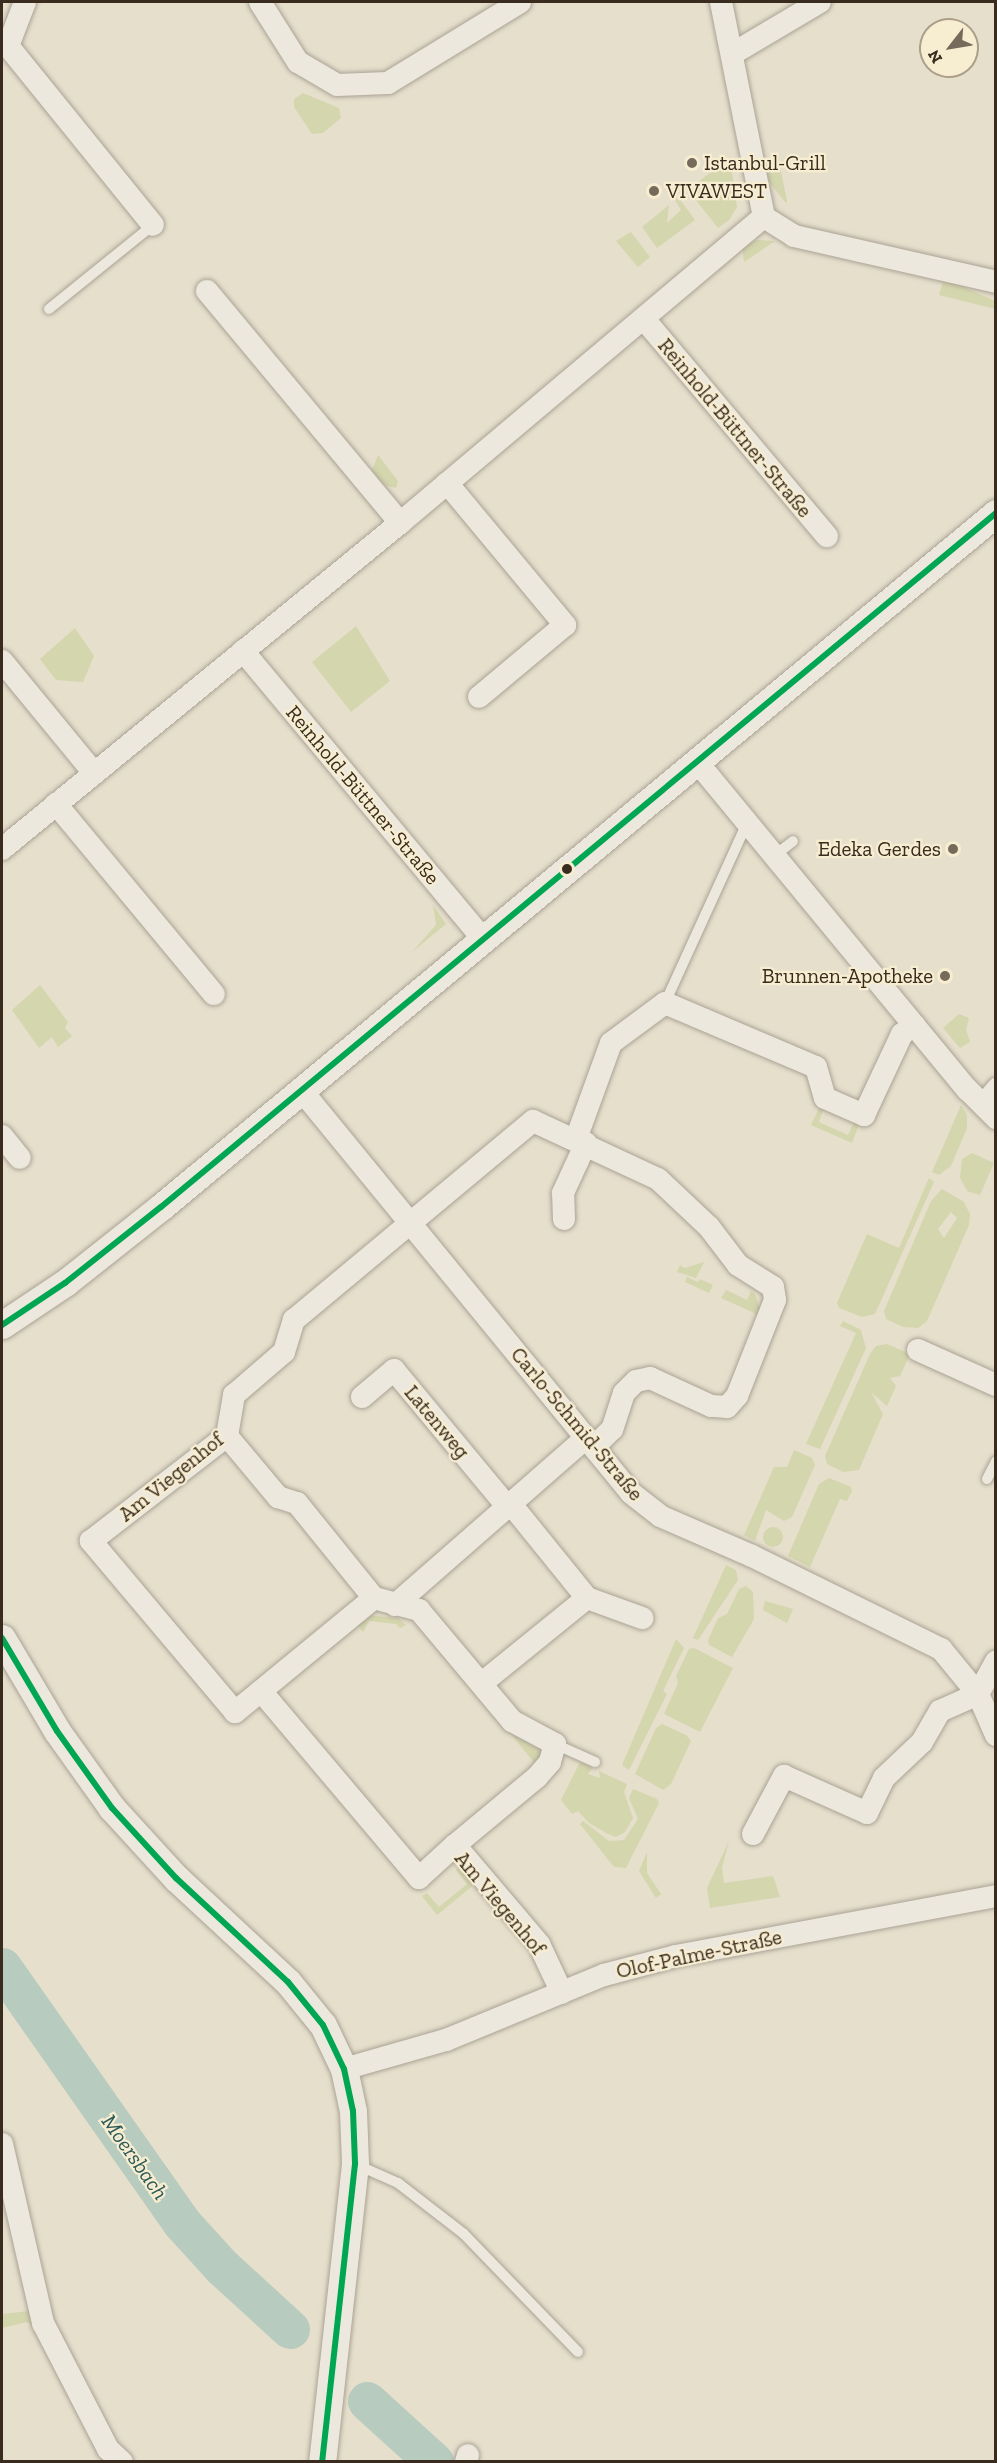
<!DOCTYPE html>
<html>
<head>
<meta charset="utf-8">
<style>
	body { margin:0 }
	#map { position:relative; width:997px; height:2463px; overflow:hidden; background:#e6dfcc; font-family:"Zilla Slab",serif }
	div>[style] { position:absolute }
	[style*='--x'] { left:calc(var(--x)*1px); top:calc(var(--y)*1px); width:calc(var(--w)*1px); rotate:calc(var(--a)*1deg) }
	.green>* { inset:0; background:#d4d6ad }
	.round { border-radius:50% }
	.river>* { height:39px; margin:-19.5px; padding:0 19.5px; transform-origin:19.5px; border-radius:19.5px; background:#b8cbbf }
	.roads { filter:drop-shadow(0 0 2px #aaa395) drop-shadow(0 0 2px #aaa395) }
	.service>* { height:10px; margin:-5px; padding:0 5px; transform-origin:5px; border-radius:5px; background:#ede8dd }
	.pedestrian>* { height:16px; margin:-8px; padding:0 8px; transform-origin:8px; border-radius:8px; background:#ede8dd }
	.minor>* { height:22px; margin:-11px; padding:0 11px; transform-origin:11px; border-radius:11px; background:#ede8dd }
	.tertiary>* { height:27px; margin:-13.5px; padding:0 13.5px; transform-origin:13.5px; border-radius:13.5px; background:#ede8dd }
	.bus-1>* { height:6px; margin:-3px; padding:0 3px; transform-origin:3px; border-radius:3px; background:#00a651 }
	.dots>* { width:16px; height:16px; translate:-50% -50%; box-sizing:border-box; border:3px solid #f7edd1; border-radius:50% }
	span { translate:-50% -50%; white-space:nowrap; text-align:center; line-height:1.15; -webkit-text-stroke:4.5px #f7edd1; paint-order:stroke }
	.poi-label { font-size:21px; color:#392b1d }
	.left { translate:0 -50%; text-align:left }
	.right { translate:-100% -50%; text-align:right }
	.street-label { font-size:21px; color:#392b1d }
	.water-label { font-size:22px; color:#2b5a58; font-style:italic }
	.frame { position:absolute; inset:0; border:3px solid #392b1d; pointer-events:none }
	.north { position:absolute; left:919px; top:18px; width:60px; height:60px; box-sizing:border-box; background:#f7edd1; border:2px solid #ab9f89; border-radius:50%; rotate:239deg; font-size:16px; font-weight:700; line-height:24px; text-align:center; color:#392b1d }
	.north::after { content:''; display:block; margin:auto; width:21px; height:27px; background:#766a5a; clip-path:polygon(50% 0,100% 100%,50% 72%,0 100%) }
</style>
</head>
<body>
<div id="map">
	<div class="green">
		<i style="clip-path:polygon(303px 93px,339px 108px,341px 118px,323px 133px,312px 134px,294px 107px,294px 99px)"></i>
		<i style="clip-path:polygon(730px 157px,737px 207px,729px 220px,718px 228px,688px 190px)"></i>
		<i style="clip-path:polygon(778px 157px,787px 201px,786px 203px,769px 182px,760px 161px)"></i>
		<i style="clip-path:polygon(679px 198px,695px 220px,657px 248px,642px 227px,669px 205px,667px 223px,681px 210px,675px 200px)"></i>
		<i style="clip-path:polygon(631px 232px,650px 257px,638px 267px,616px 241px)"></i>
		<i style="clip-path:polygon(758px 240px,775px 241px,744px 262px,742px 245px)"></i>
		<i style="clip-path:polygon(944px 278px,995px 301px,995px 309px,939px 295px)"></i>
		<i style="clip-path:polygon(378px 455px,398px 481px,396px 488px,384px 485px,370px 475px)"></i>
		<i style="clip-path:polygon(356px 626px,390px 681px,351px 712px,312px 662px)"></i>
		<i style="clip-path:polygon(75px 628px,94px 656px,83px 682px,56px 680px,40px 659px)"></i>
		<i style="clip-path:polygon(433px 905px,446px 924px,412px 952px,436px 925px)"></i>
		<i style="clip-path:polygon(40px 985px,68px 1022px,65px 1028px,72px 1036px,58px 1047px,52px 1037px,39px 1048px,12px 1010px)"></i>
		<i style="clip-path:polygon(959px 1014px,969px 1018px,966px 1030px,970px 1042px,960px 1048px,943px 1028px)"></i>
		<i style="clip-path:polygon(961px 1105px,967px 1115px,967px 1128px,951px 1166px,939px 1175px,932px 1172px)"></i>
		<i style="clip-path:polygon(820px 1106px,825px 1106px,819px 1122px,848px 1135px,855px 1120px,859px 1124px,852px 1143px,811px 1125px)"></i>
		<i style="clip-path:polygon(972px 1153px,994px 1163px,980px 1195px,967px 1191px,960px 1178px,962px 1159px)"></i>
		<i style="clip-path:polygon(929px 1178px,934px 1182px,875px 1314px,862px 1317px,839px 1308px,837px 1303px,867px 1234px,899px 1248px)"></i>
		<i style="clip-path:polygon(evenodd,942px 1189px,964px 1202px,970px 1214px,969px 1225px,927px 1321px,918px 1328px,903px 1327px,886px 1319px,884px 1311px,931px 1201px,942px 1189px,951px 1212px,957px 1218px,944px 1238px,938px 1229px,951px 1212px)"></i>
		<i style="clip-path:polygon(704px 1262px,696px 1278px,677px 1272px,680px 1265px,685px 1268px)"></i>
		<i style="clip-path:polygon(687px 1277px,698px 1282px,700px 1279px,713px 1285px,709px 1293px,685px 1282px)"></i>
		<i style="clip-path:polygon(726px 1290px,747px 1300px,751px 1291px,755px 1294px,763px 1317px,721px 1298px)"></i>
		<i style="clip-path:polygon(843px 1321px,861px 1330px,866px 1348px,820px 1449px,806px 1444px,856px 1333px,840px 1326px)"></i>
		<i style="clip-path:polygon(887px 1344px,910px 1354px,900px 1376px,890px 1378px,896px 1386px,887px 1406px,871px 1392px,883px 1414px,859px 1470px,843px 1472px,827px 1464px,825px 1456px,870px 1354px,876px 1346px)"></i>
		<i style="clip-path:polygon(794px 1450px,812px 1458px,815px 1465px,792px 1517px,784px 1521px,766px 1510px,755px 1541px,744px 1535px,774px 1467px,787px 1467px)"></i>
		<i style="clip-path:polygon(829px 1478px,851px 1487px,852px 1491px,847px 1501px,840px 1499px,810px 1567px,788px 1556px,819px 1484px)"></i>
		<i class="round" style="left:763px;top:1527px;width:20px;height:20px"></i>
		<i style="clip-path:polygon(726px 1565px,736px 1570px,738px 1580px,698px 1640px,693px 1638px)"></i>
		<i style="clip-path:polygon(746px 1586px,753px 1592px,754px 1619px,732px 1657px,709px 1645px,708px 1640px,718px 1618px,727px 1614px,739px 1589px)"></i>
		<i style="clip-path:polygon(765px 1601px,793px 1609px,787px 1623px,763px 1610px)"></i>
		<i style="clip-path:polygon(367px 1615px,398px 1618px,406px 1625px,400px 1628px,396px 1624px,369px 1621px,363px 1632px,357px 1625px)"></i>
		<i style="clip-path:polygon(676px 1639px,684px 1648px,663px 1691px,667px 1694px,629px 1770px,622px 1765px)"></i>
		<i style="clip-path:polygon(694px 1648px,733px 1668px,700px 1732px,664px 1714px,678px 1683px,676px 1676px,689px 1649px)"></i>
		<i style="clip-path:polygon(662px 1724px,686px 1735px,691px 1741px,671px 1784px,663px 1790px,635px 1774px,656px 1728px)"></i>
		<i style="clip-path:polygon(510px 1733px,540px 1749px,541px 1756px,536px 1765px)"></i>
		<i style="clip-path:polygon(580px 1762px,593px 1768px,588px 1774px,600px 1778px,599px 1771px,627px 1784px,624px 1792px,633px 1818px,625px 1832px,616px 1837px,608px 1834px,589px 1823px,578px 1811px,572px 1814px,561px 1800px)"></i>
		<i style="clip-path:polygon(633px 1789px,657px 1799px,659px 1803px,626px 1868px,614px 1867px,580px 1824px,583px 1821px,609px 1841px,624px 1840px,638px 1819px,629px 1798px)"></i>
		<i style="clip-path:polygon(729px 1841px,722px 1868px,724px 1883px,773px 1876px,780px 1897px,710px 1908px,707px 1888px)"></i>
		<i style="clip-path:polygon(647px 1852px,647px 1873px,661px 1894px,656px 1898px,639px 1871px)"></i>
		<i style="clip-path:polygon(459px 1868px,475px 1884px,437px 1915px,422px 1896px,427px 1893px,439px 1907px,467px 1884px,456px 1870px)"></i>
		<i style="clip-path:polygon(29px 2311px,34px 2326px,27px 2322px,2px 2328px,2px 2314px)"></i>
	</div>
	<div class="river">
		<i style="--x:2;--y:1967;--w:312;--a:54.9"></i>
		<i style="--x:181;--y:2222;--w:61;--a:47.7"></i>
		<i style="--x:222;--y:2267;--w:92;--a:42.4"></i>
		<i style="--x:367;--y:2401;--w:91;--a:42.3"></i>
	</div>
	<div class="roads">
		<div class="service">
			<i style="--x:49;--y:309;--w:134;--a:-38.9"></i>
			<i style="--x:774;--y:856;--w:24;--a:-38"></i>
			<i style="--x:665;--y:1003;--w:198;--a:-65.5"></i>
			<i style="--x:987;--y:1479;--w:20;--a:-63"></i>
			<i style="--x:555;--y:1744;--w:44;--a:24.2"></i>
			<i style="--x:355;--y:2164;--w:47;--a:23.8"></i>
			<i style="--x:398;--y:2183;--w:83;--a:37.7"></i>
			<i style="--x:464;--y:2234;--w:164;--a:46"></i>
		</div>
		<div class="pedestrian">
			<i style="--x:981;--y:1103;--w:23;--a:-49"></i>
		</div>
		<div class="minor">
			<i style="--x:25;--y:2;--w:47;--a:111.1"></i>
			<i style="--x:8;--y:46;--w:230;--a:51"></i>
			<i style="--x:260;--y:2;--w:71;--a:57.7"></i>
			<i style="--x:298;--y:62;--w:45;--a:30.5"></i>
			<i style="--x:337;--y:85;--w:51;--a:-2.2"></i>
			<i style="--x:388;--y:83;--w:155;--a:-31.5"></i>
			<i style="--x:721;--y:2;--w:219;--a:78.7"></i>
			<i style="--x:764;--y:217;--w:36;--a:32"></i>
			<i style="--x:794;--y:236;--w:207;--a:12.8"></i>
			<i style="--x:732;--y:54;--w:102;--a:-30.6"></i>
			<i style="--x:207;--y:291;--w:302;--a:50.2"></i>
			<i style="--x:644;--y:319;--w:284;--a:49.9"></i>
			<i style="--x:447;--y:483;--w:185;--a:50.3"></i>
			<i style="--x:565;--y:625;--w:112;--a:140.1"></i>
			<i style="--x:243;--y:651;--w:375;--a:50.2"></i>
			<i style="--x:2;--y:661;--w:145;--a:50.6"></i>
			<i style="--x:698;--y:763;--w:424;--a:50.5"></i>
			<i style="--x:968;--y:1090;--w:40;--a:45"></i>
			<i style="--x:56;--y:804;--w:247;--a:50.3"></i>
			<i style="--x:2;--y:849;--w:514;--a:-39.32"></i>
			<i style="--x:400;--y:523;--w:476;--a:-40.1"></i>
			<i style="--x:302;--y:1091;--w:519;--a:50.7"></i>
			<i style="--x:631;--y:1493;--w:37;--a:38"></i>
			<i style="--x:660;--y:1516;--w:100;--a:23.5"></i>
			<i style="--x:752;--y:1556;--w:211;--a:26.2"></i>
			<i style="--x:941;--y:1649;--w:58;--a:50.6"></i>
			<i style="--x:978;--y:1694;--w:45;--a:66.3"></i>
			<i style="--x:2;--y:1136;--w:28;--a:51"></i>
			<i style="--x:576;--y:1139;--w:102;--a:-70"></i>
			<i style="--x:611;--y:1043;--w:67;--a:-36.5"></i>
			<i style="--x:665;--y:1003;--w:164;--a:23"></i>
			<i style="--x:816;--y:1067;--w:32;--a:74"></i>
			<i style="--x:825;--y:1098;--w:43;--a:23.6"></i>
			<i style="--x:864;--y:1115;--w:89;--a:-64.9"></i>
			<i style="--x:902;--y:1034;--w:15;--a:-37"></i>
			<i style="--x:564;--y:1219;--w:26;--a:-92"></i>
			<i style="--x:563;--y:1193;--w:55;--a:-65.3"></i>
			<i style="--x:918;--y:1350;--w:85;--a:24.2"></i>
			<i style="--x:362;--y:1397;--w:42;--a:-40.2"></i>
			<i style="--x:394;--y:1370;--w:177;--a:50.3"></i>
			<i style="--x:227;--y:1436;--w:80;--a:50.1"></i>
			<i style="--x:278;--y:1497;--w:20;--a:18"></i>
			<i style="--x:297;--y:1503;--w:122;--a:51"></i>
			<i style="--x:374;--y:1598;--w:47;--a:14.9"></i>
			<i style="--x:419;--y:1610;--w:145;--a:50"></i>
			<i style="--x:512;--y:1721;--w:49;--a:28.1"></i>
			<i style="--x:555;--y:1744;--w:19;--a:106"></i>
			<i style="--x:550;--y:1762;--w:20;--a:131"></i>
			<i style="--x:537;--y:1777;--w:107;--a:140.3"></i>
			<i style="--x:510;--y:1503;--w:122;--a:51"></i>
			<i style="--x:374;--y:1598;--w:180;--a:140.6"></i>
			<i style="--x:235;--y:1712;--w:224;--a:-130.1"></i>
			<i style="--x:91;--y:1541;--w:172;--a:-37.7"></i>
			<i style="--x:227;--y:1436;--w:42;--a:-80.3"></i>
			<i style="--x:234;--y:1395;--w:66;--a:-40.7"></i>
			<i style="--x:284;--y:1352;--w:34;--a:-73"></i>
			<i style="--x:294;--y:1320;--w:311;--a:-39.8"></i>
			<i style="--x:533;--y:1121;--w:138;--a:24.9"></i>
			<i style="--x:658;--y:1179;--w:70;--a:43.3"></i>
			<i style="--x:709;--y:1227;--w:48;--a:52.7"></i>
			<i style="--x:738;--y:1265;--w:41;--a:32.2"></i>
			<i style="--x:773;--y:1287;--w:13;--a:81"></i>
			<i style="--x:775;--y:1300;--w:103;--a:111.6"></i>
			<i style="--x:737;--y:1396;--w:15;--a:132"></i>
			<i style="--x:727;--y:1407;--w:16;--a:-176"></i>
			<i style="--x:711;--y:1406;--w:67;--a:-155.3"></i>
			<i style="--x:650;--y:1378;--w:14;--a:168"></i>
			<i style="--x:636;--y:1381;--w:17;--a:135"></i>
			<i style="--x:624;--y:1393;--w:38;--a:108"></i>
			<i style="--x:612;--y:1429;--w:25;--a:135"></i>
			<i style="--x:395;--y:1605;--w:254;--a:-41.2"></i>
			<i style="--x:482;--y:1683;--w:135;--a:-39"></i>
			<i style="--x:587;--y:1598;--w:59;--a:20"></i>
			<i style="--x:261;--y:1691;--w:245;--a:49.8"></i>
			<i style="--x:419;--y:1878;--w:49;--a:-42.5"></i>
			<i style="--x:455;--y:1845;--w:130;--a:49.7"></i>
			<i style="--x:539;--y:1944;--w:54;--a:64.9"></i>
			<i style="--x:753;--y:1834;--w:66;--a:-61.9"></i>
			<i style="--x:784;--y:1776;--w:91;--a:24"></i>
			<i style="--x:867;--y:1813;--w:39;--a:-64"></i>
			<i style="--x:884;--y:1778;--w:52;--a:-43.5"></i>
			<i style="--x:922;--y:1742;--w:36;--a:-60"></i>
			<i style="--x:940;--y:1711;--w:42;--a:-24.1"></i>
			<i style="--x:978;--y:1694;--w:37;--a:-61"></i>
			<i style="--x:344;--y:2069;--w:106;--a:-15.9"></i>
			<i style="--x:446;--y:2040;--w:171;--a:-22.4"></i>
			<i style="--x:604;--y:1975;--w:74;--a:-14.8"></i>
			<i style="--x:676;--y:1956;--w:326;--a:-10.6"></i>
			<i style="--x:2;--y:2144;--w:184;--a:77.1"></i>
			<i style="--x:43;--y:2323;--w:142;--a:62.7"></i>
			<i style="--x:108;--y:2449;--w:19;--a:43"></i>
			<i style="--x:466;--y:2462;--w:7;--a:-74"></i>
		</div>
		<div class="tertiary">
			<i style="--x:2;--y:1325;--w:76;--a:-33.7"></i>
			<i style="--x:65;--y:1283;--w:122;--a:-38.4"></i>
			<i style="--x:161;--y:1207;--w:1086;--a:-39.73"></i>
			<i style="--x:2;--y:1638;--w:108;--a:59.4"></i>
			<i style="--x:57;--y:1731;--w:95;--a:54.5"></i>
			<i style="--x:112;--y:1808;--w:95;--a:47.6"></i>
			<i style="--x:176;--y:1878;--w:153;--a:42.9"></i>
			<i style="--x:288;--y:1982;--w:55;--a:50.9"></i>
			<i style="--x:323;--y:2025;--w:49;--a:64.5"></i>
			<i style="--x:344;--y:2069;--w:43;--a:77.9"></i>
			<i style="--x:353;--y:2111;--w:53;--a:87.8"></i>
			<i style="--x:355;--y:2164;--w:300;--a:96.3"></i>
		</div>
	</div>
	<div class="bus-1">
		<i style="--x:2;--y:1325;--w:76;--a:-33.7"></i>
		<i style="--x:65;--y:1283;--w:122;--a:-38.4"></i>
		<i style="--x:161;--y:1207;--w:1086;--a:-39.73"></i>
		<i style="--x:2;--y:1638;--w:108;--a:59.4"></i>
		<i style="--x:57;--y:1731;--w:95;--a:54.5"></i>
		<i style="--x:112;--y:1808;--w:95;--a:47.6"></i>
		<i style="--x:176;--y:1878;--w:153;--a:42.9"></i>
		<i style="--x:288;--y:1982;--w:55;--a:50.9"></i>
		<i style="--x:323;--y:2025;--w:49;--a:64.5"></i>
		<i style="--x:344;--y:2069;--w:43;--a:77.9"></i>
		<i style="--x:353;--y:2111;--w:53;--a:87.8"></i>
		<i style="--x:355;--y:2164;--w:300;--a:96.3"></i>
	</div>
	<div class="dots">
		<i style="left:692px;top:163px;background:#766a5a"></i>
		<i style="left:654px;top:191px;background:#766a5a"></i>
		<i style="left:953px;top:849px;background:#766a5a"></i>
		<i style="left:567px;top:869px;background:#392b1d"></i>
		<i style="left:945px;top:976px;background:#766a5a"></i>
	</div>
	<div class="poi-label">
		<span class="left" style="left:704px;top:163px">Istanbul-Grill</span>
		<span class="left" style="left:666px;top:191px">VIVAWEST</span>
		<span class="right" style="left:941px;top:849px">Edeka Gerdes</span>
		<span class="right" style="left:933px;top:976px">Brunnen-Apotheke</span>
	</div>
	<div class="street-label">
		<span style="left:735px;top:428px;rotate:50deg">Reinhold-Büttner-Straße</span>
		<span style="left:363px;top:795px;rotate:50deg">Reinhold-Büttner-Straße</span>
		<span style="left:437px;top:1422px;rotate:50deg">Latenweg</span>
		<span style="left:577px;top:1424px;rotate:50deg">Carlo-Schmid-Straße</span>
		<span style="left:171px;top:1477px;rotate:-39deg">Am Viegenhof</span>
		<span style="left:500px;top:1903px;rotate:50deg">Am Viegenhof</span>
		<span style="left:699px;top:1954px;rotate:-12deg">Olof-Palme-Straße</span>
	</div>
	<div class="water-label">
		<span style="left:135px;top:2157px;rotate:55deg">Moersbach</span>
	</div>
	<div class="frame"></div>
	<div class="north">N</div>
</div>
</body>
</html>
